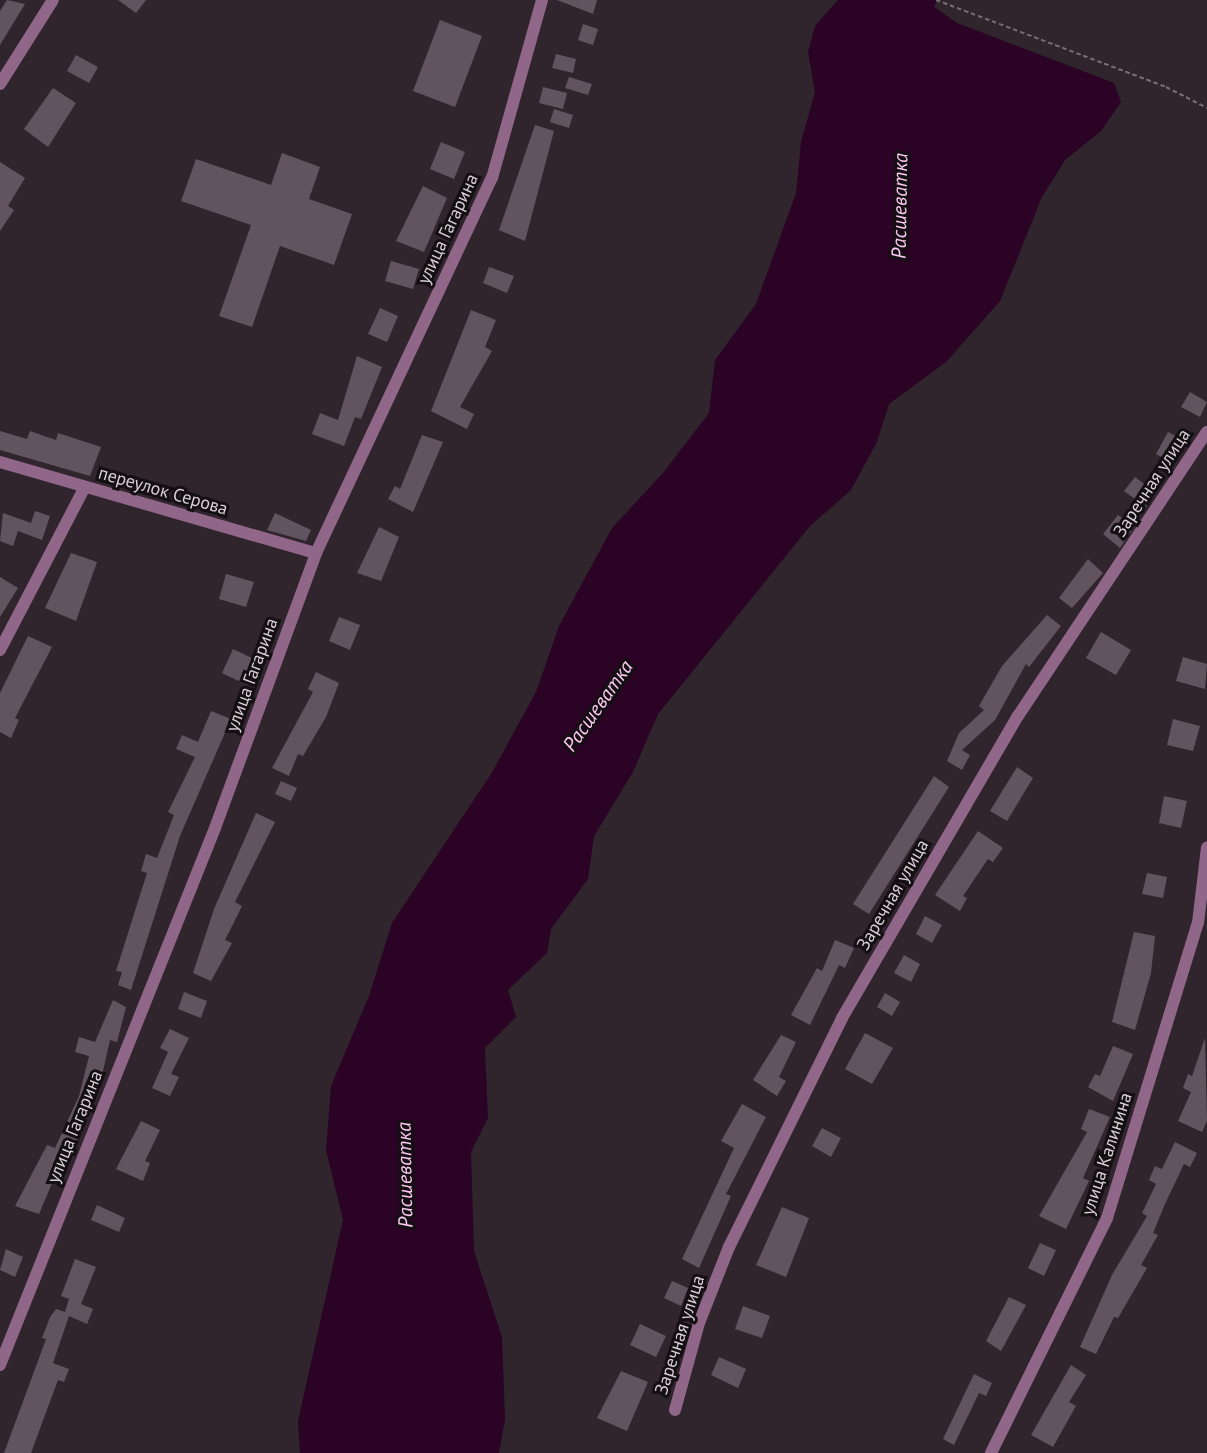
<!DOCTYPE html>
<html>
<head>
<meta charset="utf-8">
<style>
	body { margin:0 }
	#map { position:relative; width:1207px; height:1453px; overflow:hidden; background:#30242d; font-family:"PT Sans",sans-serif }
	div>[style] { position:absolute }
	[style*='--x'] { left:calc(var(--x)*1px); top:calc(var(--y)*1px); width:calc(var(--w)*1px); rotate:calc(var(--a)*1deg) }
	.water>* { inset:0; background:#2a0325 }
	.building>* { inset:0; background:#62545f }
	.path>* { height:2px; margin-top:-1px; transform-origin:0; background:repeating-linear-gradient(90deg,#786d75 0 4.5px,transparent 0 7.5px) }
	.minor>* { height:12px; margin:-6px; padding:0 6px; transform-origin:6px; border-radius:6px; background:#916789 }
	span { translate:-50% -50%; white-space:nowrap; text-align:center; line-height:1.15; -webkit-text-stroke:6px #140f13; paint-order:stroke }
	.street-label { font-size:18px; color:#d8d0d6 }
	.water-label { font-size:20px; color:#fdc8f1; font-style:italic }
</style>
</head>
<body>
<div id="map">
	<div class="water">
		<i style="clip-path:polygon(838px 0,937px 0,934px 7px,957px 23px,1114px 83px,1121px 102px,1101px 131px,1065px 160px,1042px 197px,1000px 301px,946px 362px,889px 404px,877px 442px,851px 490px,810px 526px,658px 714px,633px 772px,594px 836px,588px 879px,551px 929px,547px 953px,508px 990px,516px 1017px,485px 1048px,488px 1118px,471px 1152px,474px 1251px,502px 1337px,505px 1419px,499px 1453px,300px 1453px,298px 1421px,343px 1220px,326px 1150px,331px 1086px,369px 996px,392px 923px,491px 774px,536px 692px,559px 626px,612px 528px,663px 473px,709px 413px,715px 360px,756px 304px,796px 193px,801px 142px,815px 92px,808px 52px,815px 26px)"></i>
	</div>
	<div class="building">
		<i style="clip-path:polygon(7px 0,25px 4px,0 45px,0 11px)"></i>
		<i style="clip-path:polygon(118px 0,146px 0,136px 13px)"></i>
		<i style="clip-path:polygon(557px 0,597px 0,593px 14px)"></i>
		<i style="clip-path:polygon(440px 20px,482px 36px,455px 107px,413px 91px)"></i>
		<i style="clip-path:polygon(583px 24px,598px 29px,593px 45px,578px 40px)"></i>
		<i style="clip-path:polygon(556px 54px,576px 59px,573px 73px,552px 68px)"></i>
		<i style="clip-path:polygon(76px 55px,98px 67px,89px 83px,67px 71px)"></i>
		<i style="clip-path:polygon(569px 77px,592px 84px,588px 95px,565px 88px)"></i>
		<i style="clip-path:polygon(543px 87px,567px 93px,563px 109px,539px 103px)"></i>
		<i style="clip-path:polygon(53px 88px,76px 103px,48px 147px,24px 129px)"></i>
		<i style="clip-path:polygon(554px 109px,573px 115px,569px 128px,550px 122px)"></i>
		<i style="clip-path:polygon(535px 125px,554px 131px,525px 241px,499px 230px)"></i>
		<i style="clip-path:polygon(441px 142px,465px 152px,454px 179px,430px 169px)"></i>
		<i style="clip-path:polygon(282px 153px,320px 167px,309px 199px,352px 214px,334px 265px,280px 246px,252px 327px,219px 316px,251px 225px,181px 201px,196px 159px,271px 185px)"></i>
		<i style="clip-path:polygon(0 162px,25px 178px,8px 206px,14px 210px,0 231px)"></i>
		<i style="clip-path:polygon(423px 186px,447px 198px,424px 252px,396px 241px)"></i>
		<i style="clip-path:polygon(391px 261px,419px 269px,413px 289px,385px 281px)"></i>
		<i style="clip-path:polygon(489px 267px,514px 276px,507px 293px,483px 283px)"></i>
		<i style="clip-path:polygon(380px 308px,398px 316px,387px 342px,368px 334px)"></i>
		<i style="clip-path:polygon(471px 310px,496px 320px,485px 347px,492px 351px,460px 407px,474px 414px,467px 429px,431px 411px)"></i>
		<i style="clip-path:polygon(357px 356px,382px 367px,361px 419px,355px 417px,344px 446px,312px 434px,320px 413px,338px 420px)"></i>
		<i style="clip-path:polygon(1190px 392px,1207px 402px,1200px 417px,1181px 407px)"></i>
		<i style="clip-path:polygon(0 431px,27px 439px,30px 431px,56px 440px,58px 433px,101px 447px,90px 476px,0 450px)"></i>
		<i style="clip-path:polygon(1168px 432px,1183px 440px,1170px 462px,1156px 454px)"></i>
		<i style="clip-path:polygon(422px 435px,443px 442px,413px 512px,388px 499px,395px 486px,400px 489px)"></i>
		<i style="clip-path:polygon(1135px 477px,1156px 493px,1146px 507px,1124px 491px)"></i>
		<i style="clip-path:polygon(35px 511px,50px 516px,42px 540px,18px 531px,13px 546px,0 541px,3px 513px,31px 523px)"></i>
		<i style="clip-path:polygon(275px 513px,311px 530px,306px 541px,267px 530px)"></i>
		<i style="clip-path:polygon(1118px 515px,1134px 527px,1120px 548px,1103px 534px)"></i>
		<i style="clip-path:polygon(379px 527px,399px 537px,381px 581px,357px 573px)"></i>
		<i style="clip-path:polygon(71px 553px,97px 562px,76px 621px,45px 608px)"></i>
		<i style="clip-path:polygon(1088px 559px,1103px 573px,1072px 608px,1059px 598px)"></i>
		<i style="clip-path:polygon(226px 574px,254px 582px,246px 607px,219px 599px)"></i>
		<i style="clip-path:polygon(0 577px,18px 588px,0 617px)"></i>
		<i style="clip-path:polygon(1047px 615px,1061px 626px,1029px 667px,1026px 664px,995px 720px,962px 750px,970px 755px,962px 770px,947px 761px,959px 733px,984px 710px,979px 706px,1002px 666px)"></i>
		<i style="clip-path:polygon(339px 617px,360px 625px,350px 650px,329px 641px)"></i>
		<i style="clip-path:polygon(1101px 632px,1131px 650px,1116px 675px,1086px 658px)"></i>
		<i style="clip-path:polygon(28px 636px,52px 647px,15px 718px,19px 720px,11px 738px,0 732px,0 693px)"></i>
		<i style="clip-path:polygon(233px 649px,258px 661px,247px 685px,222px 673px)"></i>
		<i style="clip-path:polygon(1183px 657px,1207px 664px,1205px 689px,1176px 681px)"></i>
		<i style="clip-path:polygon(316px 672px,339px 683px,326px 717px,303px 756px,298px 754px,289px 776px,272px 768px,313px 692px,308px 689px)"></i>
		<i style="clip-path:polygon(211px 711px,231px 719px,180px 836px,131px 990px,118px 985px,122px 972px,116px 971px,147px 873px,141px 871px,146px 854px,157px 858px,174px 815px,168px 812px,195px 757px,176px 749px,182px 735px,198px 742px)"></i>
		<i style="clip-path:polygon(1173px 719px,1200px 726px,1193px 751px,1167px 745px)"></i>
		<i style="clip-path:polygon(1017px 767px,1033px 778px,1007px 821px,990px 811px)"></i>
		<i style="clip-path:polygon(934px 776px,949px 787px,869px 914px,853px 904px)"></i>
		<i style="clip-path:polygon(281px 781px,297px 788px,291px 801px,275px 794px)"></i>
		<i style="clip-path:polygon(1164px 796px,1187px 801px,1181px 828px,1159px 823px)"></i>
		<i style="clip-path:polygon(256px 813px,275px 822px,235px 902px,242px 906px,225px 940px,232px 943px,211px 981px,193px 973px,214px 909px)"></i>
		<i style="clip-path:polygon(978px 831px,1003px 848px,993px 862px,988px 859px,963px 896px,967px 898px,960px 911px,935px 895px)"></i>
		<i style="clip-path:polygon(1147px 873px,1167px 877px,1163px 898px,1142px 894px)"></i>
		<i style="clip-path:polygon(925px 916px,942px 925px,932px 943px,916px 934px)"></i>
		<i style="clip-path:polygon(1134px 932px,1155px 936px,1151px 973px,1135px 1030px,1112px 1022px)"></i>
		<i style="clip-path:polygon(835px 940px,854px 948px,845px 968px,839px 965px,810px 1025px,791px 1015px,817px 968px,822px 971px)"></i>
		<i style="clip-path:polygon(904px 955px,920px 964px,911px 982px,894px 973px)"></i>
		<i style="clip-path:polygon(184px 992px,207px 1001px,201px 1018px,178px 1009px)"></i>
		<i style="clip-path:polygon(885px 993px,900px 1002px,892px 1016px,877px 1007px)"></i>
		<i style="clip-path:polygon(113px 1000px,126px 1007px,117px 1042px,110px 1040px,99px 1089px,76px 1146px,69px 1143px,39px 1214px,15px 1206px,47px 1145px,55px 1148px,79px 1096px,89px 1056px,75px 1052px,79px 1037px,95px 1042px)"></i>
		<i style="clip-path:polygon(170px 1029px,189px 1038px,171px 1074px,179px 1077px,170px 1096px,152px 1088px,168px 1052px,160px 1048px)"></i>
		<i style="clip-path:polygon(865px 1033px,893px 1048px,872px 1084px,845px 1069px)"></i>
		<i style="clip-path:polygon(781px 1035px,796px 1042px,779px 1077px,786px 1081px,777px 1096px,753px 1080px)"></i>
		<i style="clip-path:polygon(1205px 1038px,1207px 1121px,1202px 1132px,1178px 1121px,1191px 1092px,1183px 1088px,1188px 1074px,1192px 1076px)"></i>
		<i style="clip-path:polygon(1113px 1046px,1133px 1054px,1113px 1101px,1088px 1087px,1095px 1074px,1100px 1076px)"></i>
		<i style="clip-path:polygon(742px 1104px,766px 1117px,726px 1194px,731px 1196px,699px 1268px,682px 1259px,734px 1148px,721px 1141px)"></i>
		<i style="clip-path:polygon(1089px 1109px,1110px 1117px,1083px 1178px,1089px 1181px,1066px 1229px,1039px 1216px,1087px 1132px,1081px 1129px)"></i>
		<i style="clip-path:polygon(141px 1121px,160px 1130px,145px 1161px,150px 1163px,143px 1181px,116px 1169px)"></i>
		<i style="clip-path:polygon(822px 1128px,841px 1138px,831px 1157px,812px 1146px)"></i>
		<i style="clip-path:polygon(1175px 1142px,1197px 1153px,1190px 1167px,1184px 1164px,1165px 1204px,1153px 1233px,1158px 1235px,1141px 1265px,1147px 1268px,1118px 1318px,1114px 1317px,1096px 1354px,1080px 1347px,1112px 1275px,1147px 1216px,1142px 1213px,1156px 1184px,1149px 1180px,1155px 1166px,1162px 1169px)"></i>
		<i style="clip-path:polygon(97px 1205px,125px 1218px,119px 1232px,91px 1220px)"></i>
		<i style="clip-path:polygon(782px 1207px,809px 1218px,786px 1277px,756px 1265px)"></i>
		<i style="clip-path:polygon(1040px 1243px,1056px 1250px,1044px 1276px,1028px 1268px)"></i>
		<i style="clip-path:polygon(6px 1249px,23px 1257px,15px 1277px,0 1270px)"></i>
		<i style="clip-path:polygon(75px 1259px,96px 1267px,81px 1304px,93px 1309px,87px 1324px,69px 1316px,53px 1363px,69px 1369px,64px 1382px,58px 1380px,31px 1453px,4px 1453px,46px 1339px,42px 1338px,50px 1317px,56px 1309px,65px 1312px,69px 1299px,61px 1296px)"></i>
		<i style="clip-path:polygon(672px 1281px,688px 1288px,681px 1306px,664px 1298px)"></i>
		<i style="clip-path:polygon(1009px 1297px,1026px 1305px,1001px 1351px,986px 1341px)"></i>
		<i style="clip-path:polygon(743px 1306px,770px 1316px,762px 1338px,735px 1329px)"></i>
		<i style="clip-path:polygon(640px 1324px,666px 1336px,656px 1357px,630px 1345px)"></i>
		<i style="clip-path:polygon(719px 1357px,746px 1369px,738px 1388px,711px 1375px)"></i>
		<i style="clip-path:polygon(1071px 1365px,1086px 1375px,1069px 1402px,1076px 1406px,1053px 1447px,1031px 1435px)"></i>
		<i style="clip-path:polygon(621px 1371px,648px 1382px,627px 1431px,597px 1418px)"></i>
		<i style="clip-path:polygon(974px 1374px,992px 1383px,986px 1396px,979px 1393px,954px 1445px,943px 1439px)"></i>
	</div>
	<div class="path">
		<i style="--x:936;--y:0;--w:246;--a:20.7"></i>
		<i style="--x:1166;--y:87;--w:46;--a:27.1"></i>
	</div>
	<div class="minor">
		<i style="--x:0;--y:84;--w:99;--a:-57.8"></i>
		<i style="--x:0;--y:462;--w:329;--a:16.1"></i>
		<i style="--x:0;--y:650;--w:184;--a:-62.5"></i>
		<i style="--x:0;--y:1365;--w:578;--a:-68.18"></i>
		<i style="--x:215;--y:828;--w:293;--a:-69.8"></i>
		<i style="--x:316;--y:553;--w:414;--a:-64.9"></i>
		<i style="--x:492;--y:178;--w:185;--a:-74.3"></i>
		<i style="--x:675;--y:1410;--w:90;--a:-74.6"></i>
		<i style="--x:699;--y:1323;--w:82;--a:-68.5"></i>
		<i style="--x:729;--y:1247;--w:255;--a:-63.7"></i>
		<i style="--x:842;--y:1018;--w:350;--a:-59.8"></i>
		<i style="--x:1018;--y:716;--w:341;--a:-56.4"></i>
		<i style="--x:991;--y:1453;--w:262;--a:-63.7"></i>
		<i style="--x:1107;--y:1218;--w:309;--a:-72.9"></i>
		<i style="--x:1198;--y:923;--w:76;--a:-83.2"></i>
	</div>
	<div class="street-label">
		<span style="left:448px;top:229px;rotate:-65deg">улица Гагарина</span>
		<span style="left:1152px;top:483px;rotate:-57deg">Заречная улица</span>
		<span style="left:163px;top:491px;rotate:16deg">переулок Серова</span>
		<span style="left:252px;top:675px;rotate:-70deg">улица Гагарина</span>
		<span style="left:893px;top:895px;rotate:-60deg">Заречная улица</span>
		<span style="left:75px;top:1127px;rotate:-68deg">улица Гагарина</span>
		<span style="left:1107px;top:1154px;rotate:-72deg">улица Калинина</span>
		<span style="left:680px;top:1335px;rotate:-72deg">Заречная улица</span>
	</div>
	<div class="water-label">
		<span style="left:900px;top:206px;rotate:-89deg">Расшеватка</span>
		<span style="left:598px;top:706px;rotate:-55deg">Расшеватка</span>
		<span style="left:405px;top:1175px;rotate:-91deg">Расшеватка</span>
	</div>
</div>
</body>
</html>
